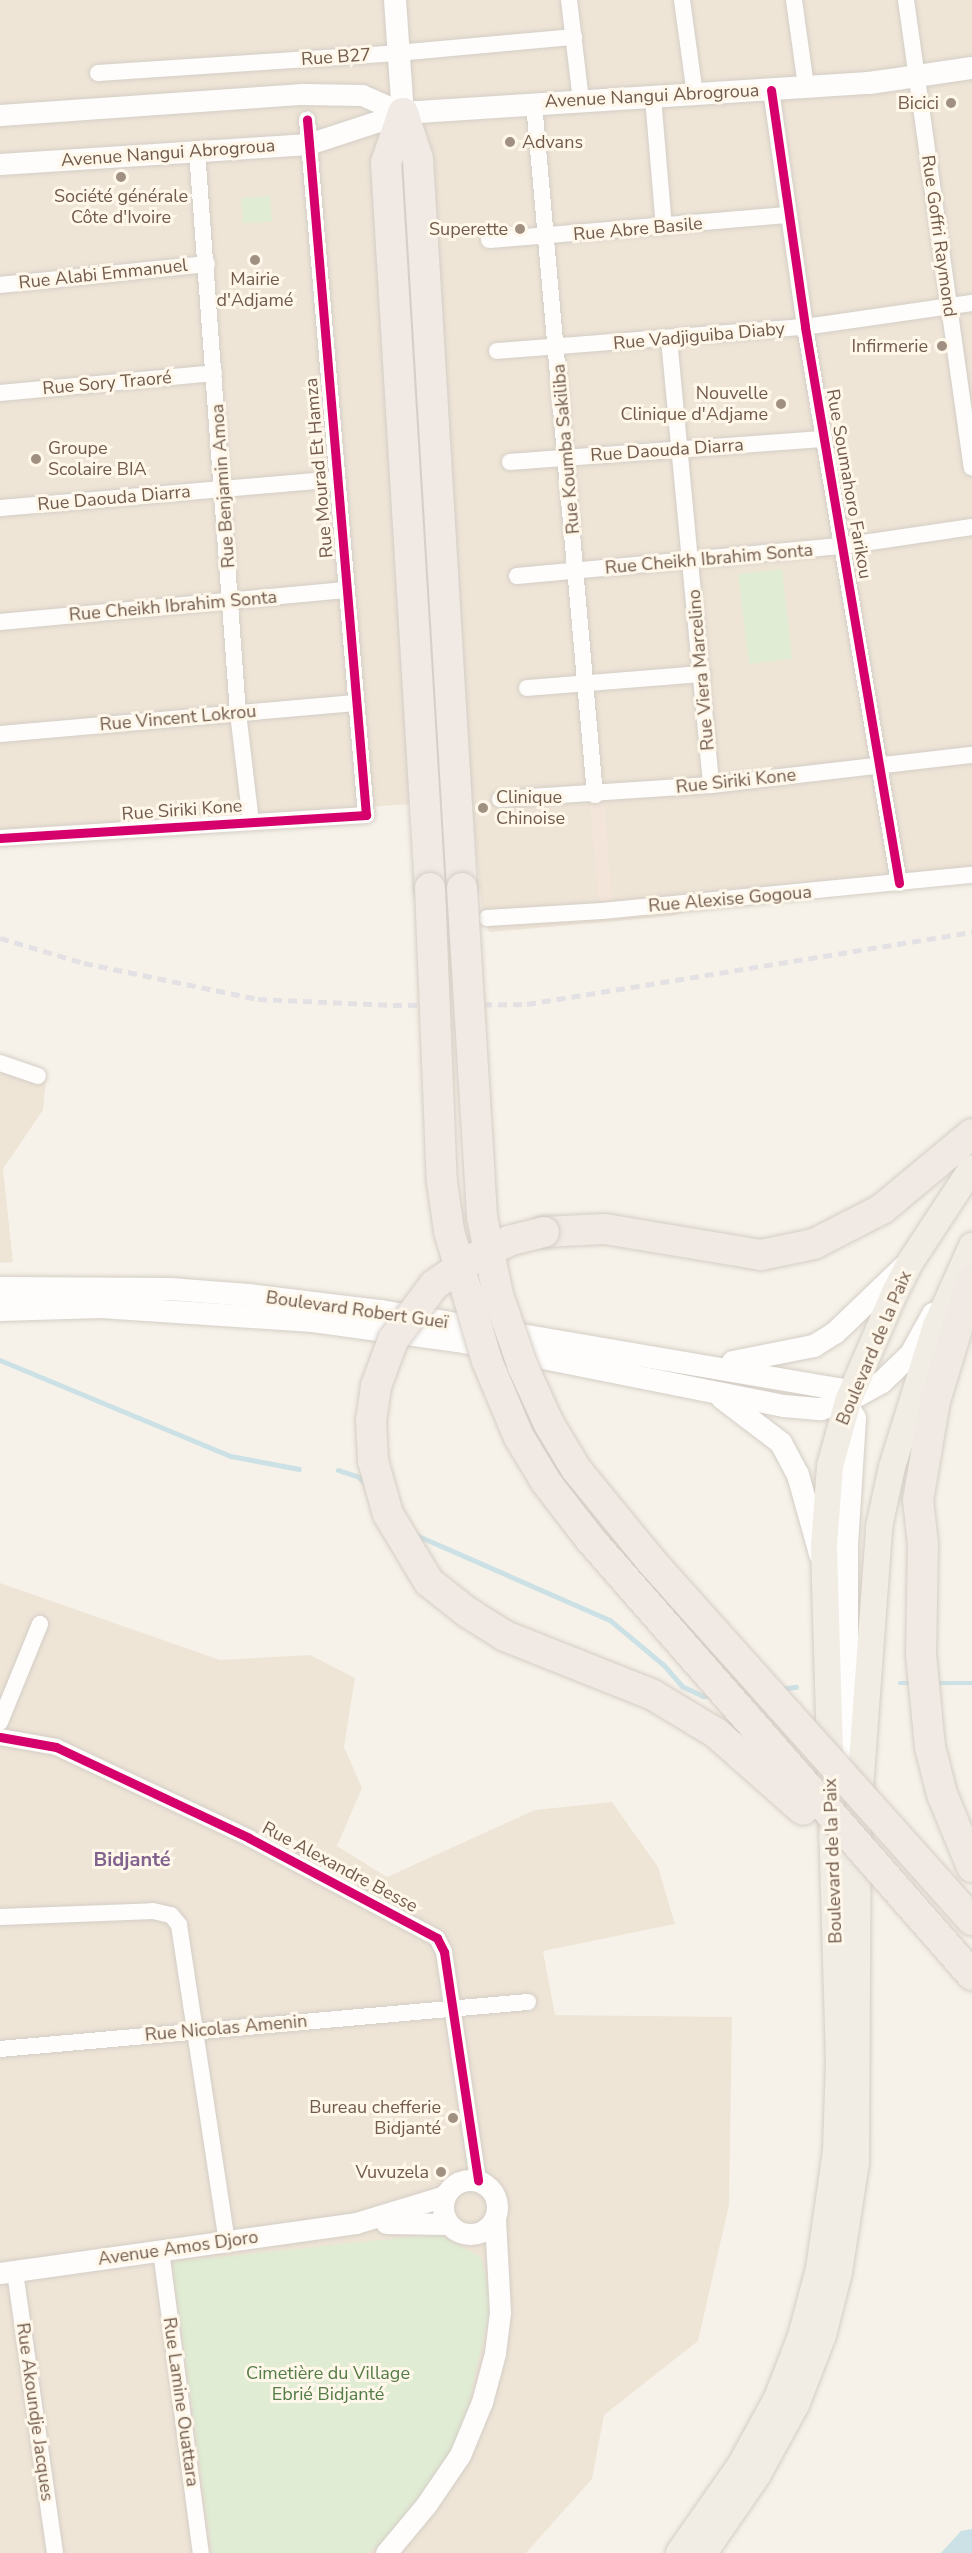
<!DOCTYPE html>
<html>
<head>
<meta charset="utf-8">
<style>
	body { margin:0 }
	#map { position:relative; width:972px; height:2553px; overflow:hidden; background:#f6f2e9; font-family:"Nunito Sans",sans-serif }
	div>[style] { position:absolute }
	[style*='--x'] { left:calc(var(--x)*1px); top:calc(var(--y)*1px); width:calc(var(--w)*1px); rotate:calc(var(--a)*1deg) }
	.residential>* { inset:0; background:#efe5d7 }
	.commercial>* { inset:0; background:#f4e5da }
	.green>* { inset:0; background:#e1ecd4 }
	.water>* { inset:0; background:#cce1e5 }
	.stream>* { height:4.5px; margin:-2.25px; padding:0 2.25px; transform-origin:2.25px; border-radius:2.25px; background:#cce1e5 }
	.roads { filter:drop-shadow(0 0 2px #d4cec6) drop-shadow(0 0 2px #d4cec6) }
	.minor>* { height:16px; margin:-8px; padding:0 8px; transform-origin:8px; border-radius:8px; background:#fefdfc }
	.tertiary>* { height:21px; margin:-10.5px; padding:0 10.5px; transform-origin:10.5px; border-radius:10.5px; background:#fefdfc }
	.tertiary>.ring { margin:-10.5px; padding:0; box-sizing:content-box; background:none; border:21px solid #fefdfc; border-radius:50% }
	.secondary>* { height:22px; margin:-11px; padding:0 11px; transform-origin:11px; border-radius:11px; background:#fefdfc }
	.primary>* { height:26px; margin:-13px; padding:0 13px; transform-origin:13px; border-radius:13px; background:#f1ede5 }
	.motorway>* { height:30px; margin:-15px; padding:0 15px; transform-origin:15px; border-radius:15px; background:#f0e9e4 }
	.rail>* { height:4.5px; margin-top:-2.25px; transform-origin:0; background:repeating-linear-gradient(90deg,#e4e1e4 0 9px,transparent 0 15px) }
	.bridges { filter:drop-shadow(0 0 2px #d5cdc5) drop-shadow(0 0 2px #d5cdc5) }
	.motorway-bridge>* { height:30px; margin:-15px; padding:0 15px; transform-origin:15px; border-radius:15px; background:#f0e9e4 }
	.cycleway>* { height:9px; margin:-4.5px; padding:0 4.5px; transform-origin:4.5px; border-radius:4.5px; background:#d6006c }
	.dots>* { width:16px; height:16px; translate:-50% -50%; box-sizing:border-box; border:3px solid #fef7ea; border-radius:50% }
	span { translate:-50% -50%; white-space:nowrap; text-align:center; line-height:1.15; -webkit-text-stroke:6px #fef7ea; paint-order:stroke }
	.street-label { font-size:18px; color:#725b4b }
	.poi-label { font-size:18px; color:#725b4b }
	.right { translate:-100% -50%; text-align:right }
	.left { translate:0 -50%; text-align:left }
	.park-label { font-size:18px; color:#547c46 }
	.neighbourhood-label { font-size:20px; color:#82638e; font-weight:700 }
</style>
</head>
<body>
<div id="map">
	<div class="residential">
		<i style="clip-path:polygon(0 0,972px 0,972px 876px,709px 905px,672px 916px,490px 932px,483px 918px,471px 800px,0 832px)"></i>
		<i style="clip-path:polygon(0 1063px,46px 1077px,43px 1110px,3px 1169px,13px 1262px,0 1263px)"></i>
		<i style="clip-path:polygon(0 1583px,220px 1660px,310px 1655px,355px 1678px,344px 1747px,362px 1788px,337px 1846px,387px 1877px,535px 1810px,612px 1802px,658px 1867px,675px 1924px,543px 1951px,555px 2015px,732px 2017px,729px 2205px,698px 2341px,604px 2415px,592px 2479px,526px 2553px,0 2553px)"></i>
	</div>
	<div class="commercial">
		<i style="clip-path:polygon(604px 802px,612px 901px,599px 902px,590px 803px)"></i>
	</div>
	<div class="green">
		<i style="clip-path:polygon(270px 196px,272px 222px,243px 223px,241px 198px)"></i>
		<i style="clip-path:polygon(782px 569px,792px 659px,749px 664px,738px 574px)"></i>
		<i style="clip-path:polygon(438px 2234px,481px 2257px,492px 2300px,464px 2425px,422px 2506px,369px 2553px,212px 2553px,172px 2262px)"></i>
	</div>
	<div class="water">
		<i style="clip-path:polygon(972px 2529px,972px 2553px,941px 2553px,961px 2531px)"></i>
	</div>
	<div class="stream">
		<i style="--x:0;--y:1360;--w:250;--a:22.6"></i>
		<i style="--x:231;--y:1456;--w:69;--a:10.8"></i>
		<i style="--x:338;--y:1470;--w:22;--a:18"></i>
		<i style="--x:359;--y:1477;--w:11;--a:45"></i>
		<i style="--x:414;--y:1534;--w:214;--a:23.7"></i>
		<i style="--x:610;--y:1620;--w:70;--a:39.8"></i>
		<i style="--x:664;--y:1665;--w:28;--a:49"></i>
		<i style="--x:682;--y:1686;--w:23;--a:25"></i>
		<i style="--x:703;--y:1696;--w:10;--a:-6"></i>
		<i style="--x:900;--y:1683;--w:12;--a:0"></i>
		<i style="--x:933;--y:1683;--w:39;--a:0"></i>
		<i style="--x:781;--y:1689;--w:15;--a:-8"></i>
	</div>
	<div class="roads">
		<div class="minor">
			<i style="--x:569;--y:0;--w:101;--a:83.2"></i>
			<i style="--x:682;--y:0;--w:96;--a:82.2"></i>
			<i style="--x:794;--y:0;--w:87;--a:82.1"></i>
			<i style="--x:906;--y:0;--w:472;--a:82"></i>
			<i style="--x:98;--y:73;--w:300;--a:-3.8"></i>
			<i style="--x:397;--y:53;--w:178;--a:-5.2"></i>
			<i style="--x:771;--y:90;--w:239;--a:81.8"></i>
			<i style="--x:805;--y:327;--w:564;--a:80.4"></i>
			<i style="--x:653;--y:97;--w:130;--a:85.2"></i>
			<i style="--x:534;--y:103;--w:695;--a:84.96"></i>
			<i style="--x:197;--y:151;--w:563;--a:85.83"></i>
			<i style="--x:238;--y:713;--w:110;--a:83.2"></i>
			<i style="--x:489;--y:240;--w:300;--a:-4.8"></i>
			<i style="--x:0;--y:285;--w:208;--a:-5.8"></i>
			<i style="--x:669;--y:339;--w:448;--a:84.6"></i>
			<i style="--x:497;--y:351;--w:309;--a:-4.5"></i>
			<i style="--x:805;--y:327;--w:169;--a:-8.2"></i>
			<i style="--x:0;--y:393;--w:215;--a:-5.3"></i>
			<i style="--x:510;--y:462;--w:315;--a:-4.2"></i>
			<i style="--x:0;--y:508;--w:338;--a:-4.9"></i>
			<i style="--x:517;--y:576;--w:327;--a:-5.3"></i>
			<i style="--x:843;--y:546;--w:130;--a:-8.4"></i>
			<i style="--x:0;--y:622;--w:347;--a:-5.3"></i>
			<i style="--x:527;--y:688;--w:176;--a:-4.6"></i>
			<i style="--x:0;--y:734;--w:357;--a:-5"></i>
			<i style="--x:500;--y:799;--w:211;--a:-3.8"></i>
			<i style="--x:711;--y:785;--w:263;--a:-6.6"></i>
			<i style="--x:0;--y:838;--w:367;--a:-3.6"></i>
			<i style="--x:366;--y:815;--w:698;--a:-94.85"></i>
			<i style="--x:487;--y:918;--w:115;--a:-3.5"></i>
			<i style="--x:602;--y:911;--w:372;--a:-5.6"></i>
			<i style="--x:0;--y:1063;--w:40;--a:18.9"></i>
			<i style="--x:0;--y:1722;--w:106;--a:-67.8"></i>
			<i style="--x:0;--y:1737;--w:57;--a:10.1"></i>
			<i style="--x:56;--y:1747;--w:213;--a:25.2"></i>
			<i style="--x:249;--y:1838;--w:213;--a:28"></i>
			<i style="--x:437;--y:1938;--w:16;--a:63"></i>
			<i style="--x:444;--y:1952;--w:231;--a:81.5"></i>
			<i style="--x:0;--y:1917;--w:153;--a:-2.2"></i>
			<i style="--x:153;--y:1911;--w:18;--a:13"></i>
			<i style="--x:171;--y:1915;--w:13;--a:51"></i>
			<i style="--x:179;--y:1925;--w:321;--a:81.4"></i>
			<i style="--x:0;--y:2049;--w:530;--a:-5.09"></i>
			<i style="--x:161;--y:2251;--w:305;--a:82.5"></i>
			<i style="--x:15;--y:2272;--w:284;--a:81.9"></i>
		</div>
		<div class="tertiary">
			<i style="--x:0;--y:115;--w:303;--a:-4"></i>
			<i style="--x:302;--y:94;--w:60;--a:1"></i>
			<i style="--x:362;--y:95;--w:45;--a:23.7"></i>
			<i style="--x:0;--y:164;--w:309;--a:-3.7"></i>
			<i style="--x:308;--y:144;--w:100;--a:-18.1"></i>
			<i class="ring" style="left:443px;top:2180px;width:33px;height:33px"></i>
			<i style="--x:386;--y:2223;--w:62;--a:0.9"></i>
			<i style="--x:0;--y:2273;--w:359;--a:-8"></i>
			<i style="--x:356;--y:2223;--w:93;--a:-16.9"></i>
			<i style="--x:386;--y:2553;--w:62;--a:-50.2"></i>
			<i style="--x:426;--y:2505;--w:60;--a:-55.8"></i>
			<i style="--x:460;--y:2455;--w:57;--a:-67.5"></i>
			<i style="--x:482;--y:2402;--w:51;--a:-75.1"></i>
			<i style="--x:495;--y:2353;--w:41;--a:-83"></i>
			<i style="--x:500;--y:2312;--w:92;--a:-93.1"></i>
		</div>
		<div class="secondary">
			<i style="--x:395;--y:0;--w:113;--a:86"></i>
			<i style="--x:403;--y:113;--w:467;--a:-3.7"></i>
			<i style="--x:869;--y:83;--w:104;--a:-8.3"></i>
			<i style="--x:0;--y:1288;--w:170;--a:0.3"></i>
			<i style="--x:170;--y:1289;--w:78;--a:4.4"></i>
			<i style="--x:248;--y:1295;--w:134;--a:6.9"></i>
			<i style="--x:381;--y:1311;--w:464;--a:9.7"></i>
			<i style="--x:838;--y:1389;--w:34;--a:60"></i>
			<i style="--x:855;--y:1418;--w:126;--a:93.6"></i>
			<i style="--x:847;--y:1544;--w:167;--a:90"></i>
			<i style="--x:847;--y:1711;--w:78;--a:84.9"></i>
			<i style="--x:0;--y:1310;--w:101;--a:-1.7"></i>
			<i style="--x:101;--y:1307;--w:212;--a:3.8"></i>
			<i style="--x:313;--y:1321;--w:146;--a:7.9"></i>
			<i style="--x:458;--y:1341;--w:332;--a:11.3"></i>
			<i style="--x:784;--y:1406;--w:37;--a:5"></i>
			<i style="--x:821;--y:1409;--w:28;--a:-17"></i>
			<i style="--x:848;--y:1401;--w:39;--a:-29"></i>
			<i style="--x:882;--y:1382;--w:40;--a:-44"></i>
			<i style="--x:911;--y:1354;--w:46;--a:-61.2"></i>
			<i style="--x:733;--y:1362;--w:83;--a:-11.2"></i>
			<i style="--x:814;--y:1346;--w:25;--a:-32"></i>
			<i style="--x:835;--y:1333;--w:103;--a:-43.8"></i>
			<i style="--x:722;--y:1398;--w:74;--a:37.3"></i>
			<i style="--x:781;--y:1443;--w:36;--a:62"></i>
			<i style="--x:798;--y:1475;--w:82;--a:74.4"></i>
		</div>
		<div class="primary">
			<i style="--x:679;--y:2553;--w:108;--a:-55.1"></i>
			<i style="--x:741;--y:2464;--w:77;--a:-61.4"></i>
			<i style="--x:778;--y:2396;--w:64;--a:-69"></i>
			<i style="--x:801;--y:2336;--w:69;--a:-75"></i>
			<i style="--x:819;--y:2269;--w:119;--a:-81.8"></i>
			<i style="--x:836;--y:2151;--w:90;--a:-88.1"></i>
			<i style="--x:839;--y:2061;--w:515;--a:-91.67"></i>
			<i style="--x:824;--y:1546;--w:80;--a:-85.7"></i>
			<i style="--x:830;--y:1466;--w:67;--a:-74.5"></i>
			<i style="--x:848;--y:1401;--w:116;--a:-66.7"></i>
			<i style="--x:894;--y:1294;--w:37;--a:-63"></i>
			<i style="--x:911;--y:1261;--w:111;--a:-56.7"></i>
			<i style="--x:704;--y:2553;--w:96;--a:-55.6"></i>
			<i style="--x:758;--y:2474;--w:79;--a:-61.2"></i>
			<i style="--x:796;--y:2405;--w:75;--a:-68.9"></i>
			<i style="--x:823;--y:2335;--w:65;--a:-75.7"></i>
			<i style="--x:839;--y:2272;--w:111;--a:-81.2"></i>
			<i style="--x:856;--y:2162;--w:346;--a:-89.7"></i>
			<i style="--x:858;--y:1816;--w:290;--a:-85.8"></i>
			<i style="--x:879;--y:1527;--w:61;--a:-77.8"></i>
			<i style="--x:892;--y:1467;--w:148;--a:-72.7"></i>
			<i style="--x:936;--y:1326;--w:88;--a:-65.8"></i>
		</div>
		<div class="motorway">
			<i style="--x:403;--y:113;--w:53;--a:108.8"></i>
			<i style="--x:386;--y:163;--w:726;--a:86.53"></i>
			<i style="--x:403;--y:113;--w:48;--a:71.9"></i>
			<i style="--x:418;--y:159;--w:730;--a:86.55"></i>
			<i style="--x:544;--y:1232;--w:61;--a:-2.8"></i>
			<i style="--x:605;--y:1229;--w:158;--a:9.5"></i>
			<i style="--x:761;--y:1255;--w:54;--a:-11.7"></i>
			<i style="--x:814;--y:1244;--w:76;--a:-27.2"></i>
			<i style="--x:882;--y:1209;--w:117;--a:-39.8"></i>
			<i style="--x:972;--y:1280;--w:127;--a:107"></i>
			<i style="--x:935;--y:1401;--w:100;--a:99.7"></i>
			<i style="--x:918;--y:1500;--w:44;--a:83.5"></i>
			<i style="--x:923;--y:1544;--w:110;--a:91"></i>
			<i style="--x:921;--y:1654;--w:93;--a:84.5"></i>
			<i style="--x:930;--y:1747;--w:49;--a:75.7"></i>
			<i style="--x:942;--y:1794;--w:79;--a:67.7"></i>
		</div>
	</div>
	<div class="rail">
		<i style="--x:0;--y:938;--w:88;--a:16.6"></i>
		<i style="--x:84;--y:963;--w:178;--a:11.7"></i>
		<i style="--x:258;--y:999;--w:135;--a:2.5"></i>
		<i style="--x:393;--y:1005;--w:134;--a:-0.4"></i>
		<i style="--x:527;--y:1004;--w:451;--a:-9.2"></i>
	</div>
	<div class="bridges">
		<div class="motorway-bridge">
			<i style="--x:430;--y:888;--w:293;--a:87.7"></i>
			<i style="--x:442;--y:1181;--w:50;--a:82"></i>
			<i style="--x:449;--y:1231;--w:135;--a:73.7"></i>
			<i style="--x:487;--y:1361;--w:82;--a:67.2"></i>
			<i style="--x:519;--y:1437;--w:52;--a:59"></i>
			<i style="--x:546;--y:1482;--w:72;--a:52.3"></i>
			<i style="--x:590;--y:1539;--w:580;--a:48.78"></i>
			<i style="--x:462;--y:888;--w:330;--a:86.5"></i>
			<i style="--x:482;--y:1217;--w:80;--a:78.4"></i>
			<i style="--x:498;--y:1295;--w:76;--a:70.9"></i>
			<i style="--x:523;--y:1367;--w:63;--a:65.5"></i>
			<i style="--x:549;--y:1424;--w:52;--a:59"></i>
			<i style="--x:576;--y:1469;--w:119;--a:50.8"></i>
			<i style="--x:651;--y:1561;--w:482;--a:48.2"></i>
			<i style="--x:544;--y:1232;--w:36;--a:166"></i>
			<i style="--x:509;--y:1241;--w:41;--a:154.1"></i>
			<i style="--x:472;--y:1259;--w:46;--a:145.6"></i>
			<i style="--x:434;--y:1285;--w:69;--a:126.7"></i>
			<i style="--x:393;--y:1340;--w:49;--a:110.3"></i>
			<i style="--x:376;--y:1386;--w:34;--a:98"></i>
			<i style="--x:371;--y:1420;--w:41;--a:87.2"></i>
			<i style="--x:373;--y:1461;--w:55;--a:74.2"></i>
			<i style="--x:388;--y:1514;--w:79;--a:58.9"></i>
			<i style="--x:429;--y:1582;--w:48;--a:38.3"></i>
			<i style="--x:467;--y:1612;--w:45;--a:32.3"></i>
			<i style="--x:505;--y:1636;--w:159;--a:21.7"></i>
			<i style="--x:653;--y:1695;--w:74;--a:31.1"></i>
			<i style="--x:716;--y:1733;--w:116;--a:41.5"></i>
		</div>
	</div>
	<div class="cycleway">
		<i style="--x:771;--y:90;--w:239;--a:81.8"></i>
		<i style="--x:805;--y:327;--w:564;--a:80.4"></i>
		<i style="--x:0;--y:838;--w:367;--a:-3.6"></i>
		<i style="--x:366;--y:815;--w:698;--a:-94.85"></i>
		<i style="--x:0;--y:1737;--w:57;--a:10.1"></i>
		<i style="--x:56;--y:1747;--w:213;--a:25.2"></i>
		<i style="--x:249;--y:1838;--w:213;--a:28"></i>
		<i style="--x:437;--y:1938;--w:16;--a:63"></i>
		<i style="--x:444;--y:1952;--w:231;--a:81.5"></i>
	</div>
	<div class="dots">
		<i style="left:951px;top:103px;background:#a09082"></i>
		<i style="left:510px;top:142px;background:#a09082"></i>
		<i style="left:121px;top:177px;background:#a09082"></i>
		<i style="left:520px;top:229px;background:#a09082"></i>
		<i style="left:255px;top:260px;background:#a09082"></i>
		<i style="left:942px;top:346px;background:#a09082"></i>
		<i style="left:781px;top:404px;background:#a09082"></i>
		<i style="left:36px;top:459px;background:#a09082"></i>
		<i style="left:483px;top:808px;background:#a09082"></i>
		<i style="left:453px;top:2118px;background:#a09082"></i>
		<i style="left:441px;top:2172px;background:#a09082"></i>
	</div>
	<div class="street-label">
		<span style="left:336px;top:57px;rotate:-4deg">Rue B27</span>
		<span style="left:652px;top:96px;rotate:-3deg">Avenue Nangui Abrogroua</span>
		<span style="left:168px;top:153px;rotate:-4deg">Avenue Nangui Abrogroua</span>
		<span style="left:638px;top:229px;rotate:-5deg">Rue Abre Basile</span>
		<span style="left:939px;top:236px;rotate:82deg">Rue Goffri Raymond</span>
		<span style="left:103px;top:274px;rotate:-6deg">Rue Alabi Emmanuel</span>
		<span style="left:699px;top:336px;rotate:-5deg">Rue Vadjiguiba Diaby</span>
		<span style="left:107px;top:383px;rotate:-5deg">Rue Sory Traoré</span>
		<span style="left:566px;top:449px;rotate:-95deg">Rue Koumba Sakiliba</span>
		<span style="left:667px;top:450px;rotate:-4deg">Rue Daouda Diarra</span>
		<span style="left:319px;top:468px;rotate:-95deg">Rue Mourad Et Hamza</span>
		<span style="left:849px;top:484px;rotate:80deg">Rue Soumahoro Farikou</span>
		<span style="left:223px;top:486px;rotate:-94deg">Rue Benjamin Amoa</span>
		<span style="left:114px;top:498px;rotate:-5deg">Rue Daouda Diarra</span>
		<span style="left:709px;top:559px;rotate:-5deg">Rue Cheikh Ibrahim Sonta</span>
		<span style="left:173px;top:606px;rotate:-5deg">Rue Cheikh Ibrahim Sonta</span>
		<span style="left:701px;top:670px;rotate:-95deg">Rue Viera Marcelino</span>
		<span style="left:178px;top:718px;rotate:-5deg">Rue Vincent Lokrou</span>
		<span style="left:736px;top:781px;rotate:-6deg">Rue Siriki Kone</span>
		<span style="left:182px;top:810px;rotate:-4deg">Rue Siriki Kone</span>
		<span style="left:730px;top:899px;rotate:-5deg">Rue Alexise Gogoua</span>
		<span style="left:357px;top:1310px;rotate:8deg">Boulevard Robert Gueï</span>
		<span style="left:874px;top:1348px;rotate:-67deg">Boulevard de la Paix</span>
		<span style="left:833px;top:1861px;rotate:-92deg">Boulevard de la Paix</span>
		<span style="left:340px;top:1867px;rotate:28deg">Rue Alexandre Besse</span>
		<span style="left:226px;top:2028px;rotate:-5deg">Rue Nicolas Amenin</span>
		<span style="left:178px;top:2248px;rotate:-8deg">Avenue Amos Djoro</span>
		<span style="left:181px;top:2402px;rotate:82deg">Rue Lamine Ouattara</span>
		<span style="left:35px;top:2412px;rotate:82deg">Rue Akoundje Jacques</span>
	</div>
	<div class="poi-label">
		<span class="right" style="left:939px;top:103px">Bicici</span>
		<span class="left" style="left:522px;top:142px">Advans</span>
		<span style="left:121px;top:207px">Société générale<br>Côte d'Ivoire</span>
		<span class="right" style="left:508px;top:229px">Superette</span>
		<span style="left:255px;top:290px">Mairie<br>d'Adjamé</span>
		<span class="right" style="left:928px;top:346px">Infirmerie</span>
		<span class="right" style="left:768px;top:404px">Nouvelle<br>Clinique d'Adjame</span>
		<span class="left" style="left:48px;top:459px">Groupe<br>Scolaire BIA</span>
		<span class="left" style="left:496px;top:808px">Clinique<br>Chinoise</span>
		<span class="right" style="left:441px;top:2118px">Bureau chefferie<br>Bidjanté</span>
		<span class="right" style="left:429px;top:2172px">Vuvuzela</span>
	</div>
	<div class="park-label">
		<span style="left:328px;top:2384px">Cimetière du Village<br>Ebrié Bidjanté</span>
	</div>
	<div class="neighbourhood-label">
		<span style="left:132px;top:1859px">Bidjanté</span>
	</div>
</div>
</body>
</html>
